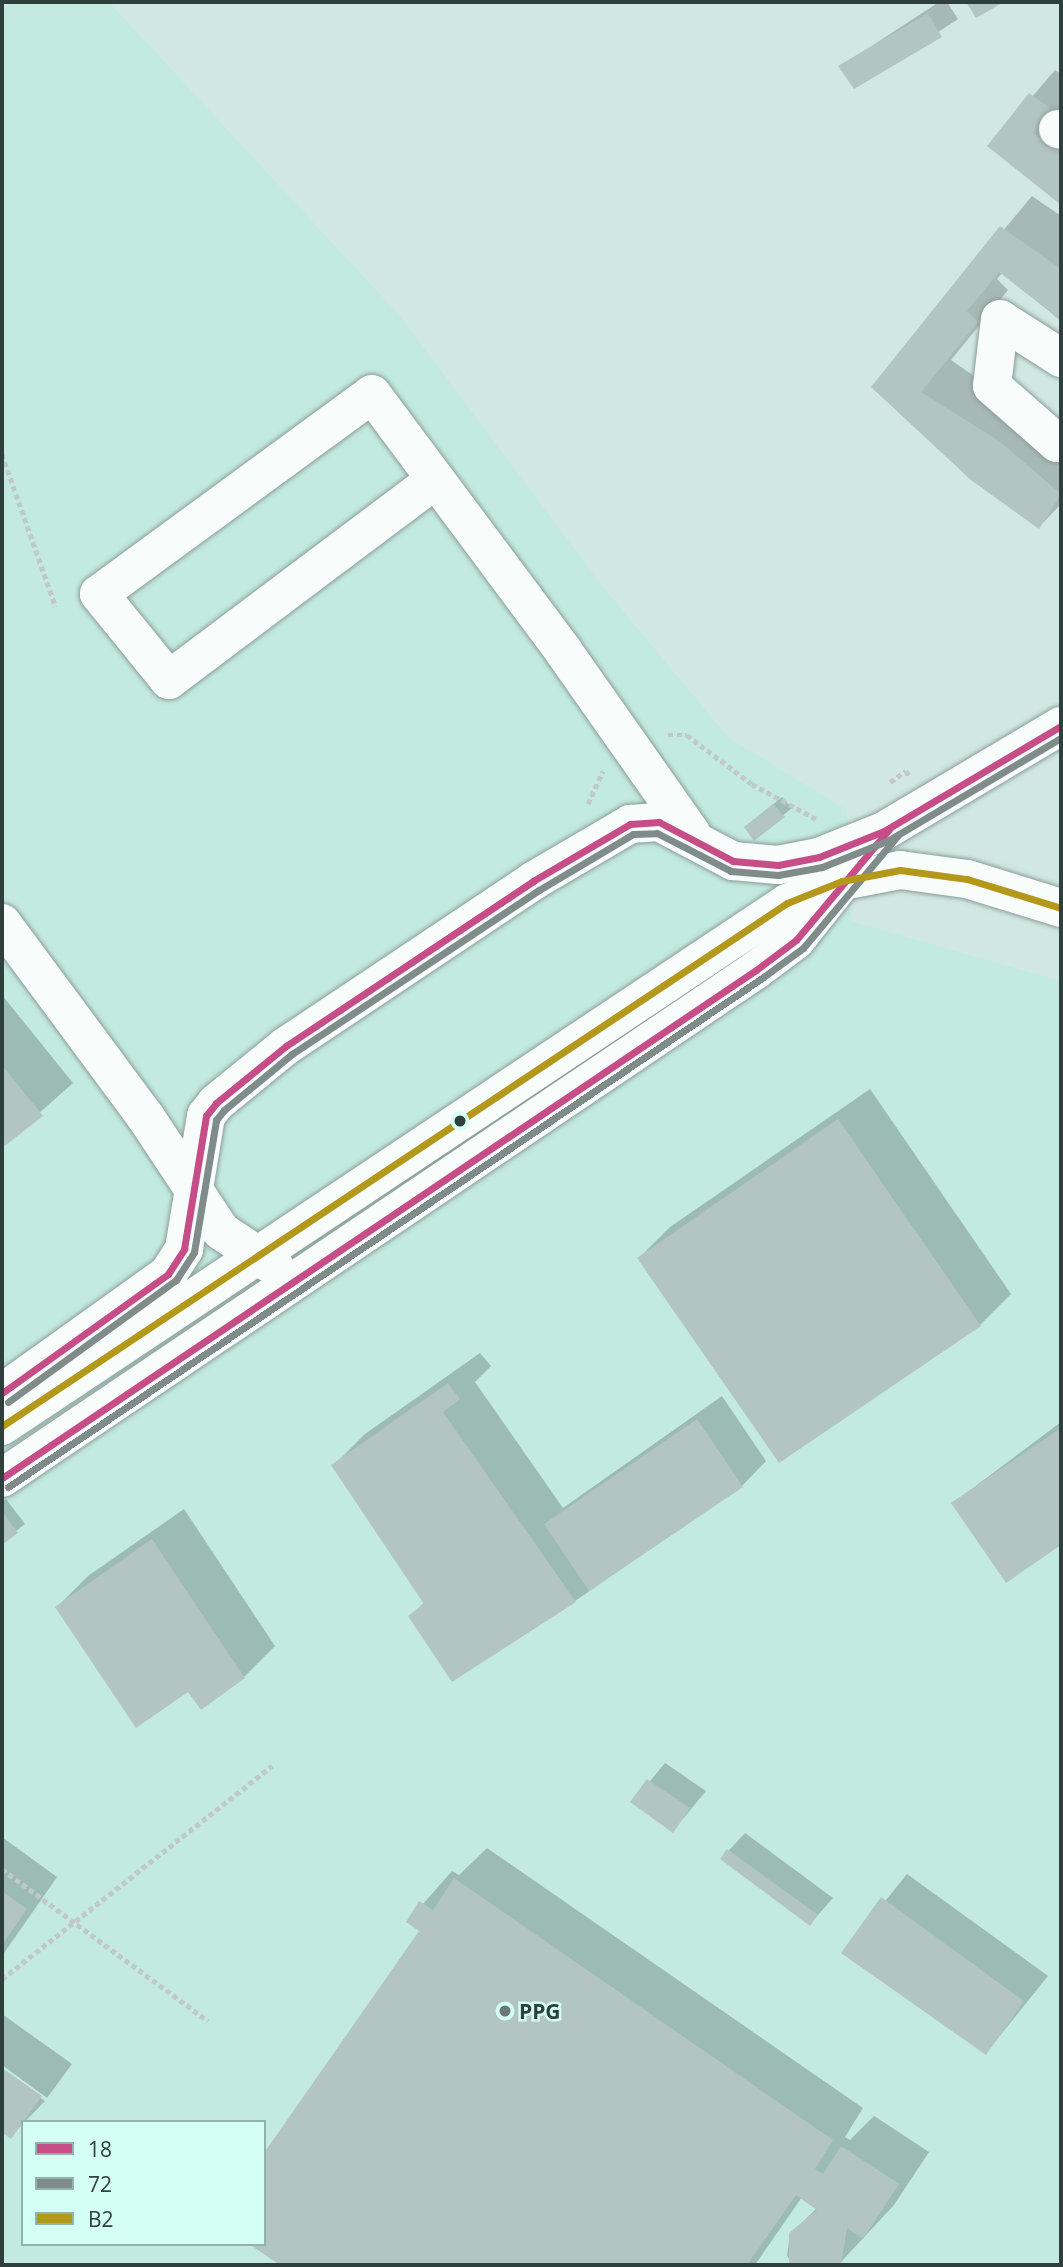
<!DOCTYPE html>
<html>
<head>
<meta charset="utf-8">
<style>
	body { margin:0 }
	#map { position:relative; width:1063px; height:2267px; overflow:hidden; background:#d1e8e2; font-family:"Open Sans",sans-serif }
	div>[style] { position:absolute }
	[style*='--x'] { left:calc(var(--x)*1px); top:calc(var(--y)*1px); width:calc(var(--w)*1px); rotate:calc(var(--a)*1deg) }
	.built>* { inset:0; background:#c3eae0 }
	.shadow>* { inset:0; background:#0003 }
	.building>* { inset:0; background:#b3c5c0 }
	.path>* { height:4.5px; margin-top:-2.25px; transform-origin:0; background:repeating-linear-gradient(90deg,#c0c9c7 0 5px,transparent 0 8.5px) }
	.roads { filter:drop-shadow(0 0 2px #8b9d98) drop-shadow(0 0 2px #8b9d98) }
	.minor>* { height:38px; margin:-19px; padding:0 19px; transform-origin:19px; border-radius:19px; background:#f8fcfb }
	.bus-1>* { height:7px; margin:-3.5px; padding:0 3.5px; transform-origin:3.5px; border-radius:3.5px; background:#c74d88 }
	.bus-2>* { height:7px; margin:-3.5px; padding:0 3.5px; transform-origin:3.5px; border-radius:3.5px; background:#808c89 }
	.bus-3>* { height:7px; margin:-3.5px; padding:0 3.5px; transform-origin:3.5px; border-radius:3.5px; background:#b3981c }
	.dots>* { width:19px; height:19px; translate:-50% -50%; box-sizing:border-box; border:4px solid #d4fff4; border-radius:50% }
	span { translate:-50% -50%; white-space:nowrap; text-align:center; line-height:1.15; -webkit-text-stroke:5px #d4fff4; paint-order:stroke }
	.poi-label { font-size:21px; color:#2f403c; font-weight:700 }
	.left { translate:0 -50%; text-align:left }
	.frame { position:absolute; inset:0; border:4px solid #2f403c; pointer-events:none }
	.legend { position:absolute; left:21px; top:2120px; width:245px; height:126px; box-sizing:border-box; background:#d4fff4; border:2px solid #92b3aa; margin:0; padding:9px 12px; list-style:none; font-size:21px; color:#2f403c }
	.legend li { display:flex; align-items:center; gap:14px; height:35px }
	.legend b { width:35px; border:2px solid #92b3aa }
</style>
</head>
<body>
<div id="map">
	<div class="built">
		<i style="clip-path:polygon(evenodd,2px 2px,109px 2px,401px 317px,599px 582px,729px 738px,847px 810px,851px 921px,1061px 981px,1061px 2265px,2px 2265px,2px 2px,23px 2122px,264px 2122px,264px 2244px,23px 2244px,23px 2122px)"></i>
	</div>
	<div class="shadow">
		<i style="clip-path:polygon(939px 2px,947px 2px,958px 19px,855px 87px,841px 66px)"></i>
		<i style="clip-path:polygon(1055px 70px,1061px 74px,1061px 204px,990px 146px)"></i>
		<i style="clip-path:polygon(1032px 196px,1061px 216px,1061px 321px,1002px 273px,997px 279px,1008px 290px,951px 360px,1061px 436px,1061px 504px,1039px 527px,873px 387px)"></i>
		<i style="clip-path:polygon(782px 797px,792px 808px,755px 838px,754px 820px)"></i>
		<i style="clip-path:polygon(2px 995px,73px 1083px,2px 1146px)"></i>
		<i style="clip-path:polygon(870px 1089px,1011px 1294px,980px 1325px,639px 1258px,670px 1227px)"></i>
		<i style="clip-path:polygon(480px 1353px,491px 1366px,475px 1382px,563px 1508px,722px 1396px,766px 1461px,742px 1486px,575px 1601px,410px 1616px,425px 1602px,333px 1466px,365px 1434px)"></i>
		<i style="clip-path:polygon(1061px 1422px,1061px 1543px,1007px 1580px,953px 1503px)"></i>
		<i style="clip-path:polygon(6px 1499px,25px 1524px,2px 1542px,2px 1502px)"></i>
		<i style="clip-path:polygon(184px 1509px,275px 1646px,244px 1677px,188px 1690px,57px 1607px,88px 1576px)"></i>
		<i style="clip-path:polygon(665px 1763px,706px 1791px,673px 1831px,633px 1802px)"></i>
		<i style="clip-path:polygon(745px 1833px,833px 1898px,810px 1924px,722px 1858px)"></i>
		<i style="clip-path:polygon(2px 1837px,57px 1877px,2px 1956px)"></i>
		<i style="clip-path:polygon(487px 1848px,863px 2108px,845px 2137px,850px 2140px,874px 2116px,929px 2152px,894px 2205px,840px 2263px,794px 2265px,787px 2256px,790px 2234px,817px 2208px,802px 2197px,755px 2265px,284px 2265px,253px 2244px,264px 2244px,421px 1931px,408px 1921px,452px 1871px,459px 1875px)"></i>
		<i style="clip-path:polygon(907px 1874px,1048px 1976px,986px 2053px,844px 1952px)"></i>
		<i style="clip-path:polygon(2px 2014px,72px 2064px,47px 2098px,2px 2065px)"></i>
		<i style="clip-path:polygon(2px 2070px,45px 2101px,11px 2136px,2px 2130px)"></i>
	</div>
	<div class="building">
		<i style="clip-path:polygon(966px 2px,1004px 2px,976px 18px)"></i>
		<i style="clip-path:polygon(928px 13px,942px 37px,854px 89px,838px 66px)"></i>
		<i style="clip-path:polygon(1029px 93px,1051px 109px,1033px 133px,1061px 152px,1061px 205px,987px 146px)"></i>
		<i style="clip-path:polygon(1000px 226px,1061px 269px,1061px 320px,999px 272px,967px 311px,978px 322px,921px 392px,999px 441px,1061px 494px,1039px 529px,971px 480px,871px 387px)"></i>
		<i style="clip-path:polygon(773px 804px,785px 817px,754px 841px,744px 827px)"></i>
		<i style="clip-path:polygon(2px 1065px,43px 1116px,2px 1148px)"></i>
		<i style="clip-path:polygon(838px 1119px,981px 1326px,779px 1463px,637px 1258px)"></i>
		<i style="clip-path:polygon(448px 1383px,460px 1399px,443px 1412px,576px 1602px,452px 1682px,408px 1616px,424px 1604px,331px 1465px)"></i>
		<i style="clip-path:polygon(697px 1419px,743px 1487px,589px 1591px,544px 1524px)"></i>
		<i style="clip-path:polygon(1061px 1428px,1061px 1545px,1006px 1583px,951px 1503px)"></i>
		<i style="clip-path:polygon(2px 1511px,18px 1533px,2px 1545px)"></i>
		<i style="clip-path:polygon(152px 1539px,245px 1678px,201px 1710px,188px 1692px,136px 1728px,55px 1607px)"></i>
		<i style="clip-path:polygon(647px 1779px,690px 1808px,673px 1833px,630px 1802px)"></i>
		<i style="clip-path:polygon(727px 1849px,818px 1915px,810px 1926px,720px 1859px)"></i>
		<i style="clip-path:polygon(454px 1878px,833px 2140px,815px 2169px,823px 2174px,841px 2146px,899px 2184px,863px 2239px,847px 2228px,841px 2265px,789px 2265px,789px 2233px,817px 2210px,796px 2195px,747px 2265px,280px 2265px,249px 2244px,264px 2244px,264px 2153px,419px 1931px,406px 1922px,419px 1901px,433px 1910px)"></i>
		<i style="clip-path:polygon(2px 1891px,27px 1909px,2px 1945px)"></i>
		<i style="clip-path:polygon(881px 1897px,1024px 2001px,986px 2055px,841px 1953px)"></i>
		<i style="clip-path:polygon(2px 2068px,42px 2096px,11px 2139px,2px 2132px)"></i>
	</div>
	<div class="path">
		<i style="--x:2;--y:454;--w:162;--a:70.6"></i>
		<i style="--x:668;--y:735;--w:19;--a:0"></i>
		<i style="--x:687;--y:735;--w:81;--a:37"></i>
		<i style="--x:752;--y:784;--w:73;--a:28.7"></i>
		<i style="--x:890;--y:782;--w:19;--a:-35"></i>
		<i style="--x:906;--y:771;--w:6;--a:51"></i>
		<i style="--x:588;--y:804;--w:36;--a:-66"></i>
		<i style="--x:2;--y:1869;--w:256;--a:36.4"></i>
		<i style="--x:2;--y:1979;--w:344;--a:-38.3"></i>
	</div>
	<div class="roads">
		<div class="minor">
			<i style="--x:1058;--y:129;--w:3;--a:18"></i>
			<i style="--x:1061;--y:358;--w:72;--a:-147.4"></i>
			<i style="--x:1000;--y:319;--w:67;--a:96.8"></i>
			<i style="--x:992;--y:386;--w:86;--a:41.2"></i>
			<i style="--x:1057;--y:443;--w:6;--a:-51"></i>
			<i style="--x:435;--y:480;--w:333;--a:143.1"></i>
			<i style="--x:169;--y:680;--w:111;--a:-129.1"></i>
			<i style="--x:99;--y:594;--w:338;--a:-36.2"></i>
			<i style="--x:372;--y:394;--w:322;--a:53.3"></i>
			<i style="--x:564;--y:652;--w:221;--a:54.9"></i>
			<i style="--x:2;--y:923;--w:240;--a:53.5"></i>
			<i style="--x:145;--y:1116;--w:138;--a:56.5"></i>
			<i style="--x:221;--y:1231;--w:65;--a:33.7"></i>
			<i style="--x:2;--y:1393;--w:204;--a:-35.6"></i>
			<i style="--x:168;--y:1274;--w:30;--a:-57"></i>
			<i style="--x:184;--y:1249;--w:135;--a:-80.6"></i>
			<i style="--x:206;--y:1116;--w:16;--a:-52"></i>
			<i style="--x:216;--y:1103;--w:90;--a:-39.2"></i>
			<i style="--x:286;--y:1046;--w:297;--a:-33.7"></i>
			<i style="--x:533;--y:881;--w:113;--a:-30.4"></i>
			<i style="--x:630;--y:824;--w:29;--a:-4"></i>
			<i style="--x:659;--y:822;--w:84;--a:27.8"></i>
			<i style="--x:733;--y:861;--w:45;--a:5.1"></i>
			<i style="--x:778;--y:865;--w:42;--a:-11"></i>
			<i style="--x:819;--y:857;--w:70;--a:-21.8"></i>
			<i style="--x:884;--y:831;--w:206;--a:-30.7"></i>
			<i style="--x:2;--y:1426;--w:943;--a:-33.67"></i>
			<i style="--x:787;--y:903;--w:59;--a:-21.8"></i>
			<i style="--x:842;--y:881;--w:59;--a:-10.7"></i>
			<i style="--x:900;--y:870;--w:68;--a:7.7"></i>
			<i style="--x:967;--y:879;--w:98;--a:17.1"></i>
			<i style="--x:2;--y:1478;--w:909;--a:-33.97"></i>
			<i style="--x:756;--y:970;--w:50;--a:-36.9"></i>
			<i style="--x:796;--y:940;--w:74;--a:-51.6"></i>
		</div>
	</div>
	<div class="bus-1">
		<i style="--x:2;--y:1393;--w:204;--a:-35.6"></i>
		<i style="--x:168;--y:1274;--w:30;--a:-57"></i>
		<i style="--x:184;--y:1249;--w:135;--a:-80.6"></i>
		<i style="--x:206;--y:1116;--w:16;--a:-52"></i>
		<i style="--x:216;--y:1103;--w:90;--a:-39.2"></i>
		<i style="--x:286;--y:1046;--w:297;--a:-33.7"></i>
		<i style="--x:533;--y:881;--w:113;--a:-30.4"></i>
		<i style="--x:630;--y:824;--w:29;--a:-4"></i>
		<i style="--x:659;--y:822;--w:84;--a:27.8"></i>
		<i style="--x:733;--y:861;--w:45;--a:5.1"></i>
		<i style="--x:778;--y:865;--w:42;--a:-11"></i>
		<i style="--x:819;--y:857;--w:70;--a:-21.8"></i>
		<i style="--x:884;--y:831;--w:206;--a:-30.7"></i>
		<i style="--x:2;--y:1478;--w:909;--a:-33.97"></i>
		<i style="--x:756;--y:970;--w:50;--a:-36.9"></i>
		<i style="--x:796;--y:940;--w:146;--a:-50"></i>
	</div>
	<div class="bus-2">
		<i style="--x:8;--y:1402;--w:208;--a:-36"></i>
		<i style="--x:176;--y:1280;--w:33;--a:-57"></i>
		<i style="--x:194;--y:1252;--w:134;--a:-80.5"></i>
		<i style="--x:216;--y:1120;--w:13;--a:-51"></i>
		<i style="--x:224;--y:1110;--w:88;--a:-39.5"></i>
		<i style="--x:292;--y:1054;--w:296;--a:-33.6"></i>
		<i style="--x:539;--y:890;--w:109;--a:-30.8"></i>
		<i style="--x:633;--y:834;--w:24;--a:-2"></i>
		<i style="--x:657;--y:833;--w:83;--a:27.2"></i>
		<i style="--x:731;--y:871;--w:47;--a:4.9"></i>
		<i style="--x:778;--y:875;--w:45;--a:-10.3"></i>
		<i style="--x:822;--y:867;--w:72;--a:-21.9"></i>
		<i style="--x:889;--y:840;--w:200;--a:-30.7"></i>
		<i style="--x:8;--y:1487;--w:910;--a:-34.02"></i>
		<i style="--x:762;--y:978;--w:51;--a:-36.2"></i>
		<i style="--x:803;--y:948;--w:148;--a:-49.9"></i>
	</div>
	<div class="bus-3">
		<i style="--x:2;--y:1426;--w:943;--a:-33.67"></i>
		<i style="--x:787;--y:903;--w:59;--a:-21.8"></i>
		<i style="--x:842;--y:881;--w:59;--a:-10.7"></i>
		<i style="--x:900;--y:870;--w:68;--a:7.7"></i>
		<i style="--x:967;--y:879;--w:98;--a:17.1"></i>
	</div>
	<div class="dots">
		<i style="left:460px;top:1121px;background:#2f403c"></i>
		<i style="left:505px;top:2011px;background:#687b76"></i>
	</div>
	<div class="poi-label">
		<span class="left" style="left:519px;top:2011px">PPG</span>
	</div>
	<div class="frame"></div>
	<ul class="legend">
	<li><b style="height:9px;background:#c74d88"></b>18</li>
	<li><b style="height:9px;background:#808c89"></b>72</li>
	<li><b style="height:9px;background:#b3981c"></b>B2</li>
	</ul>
</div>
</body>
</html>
